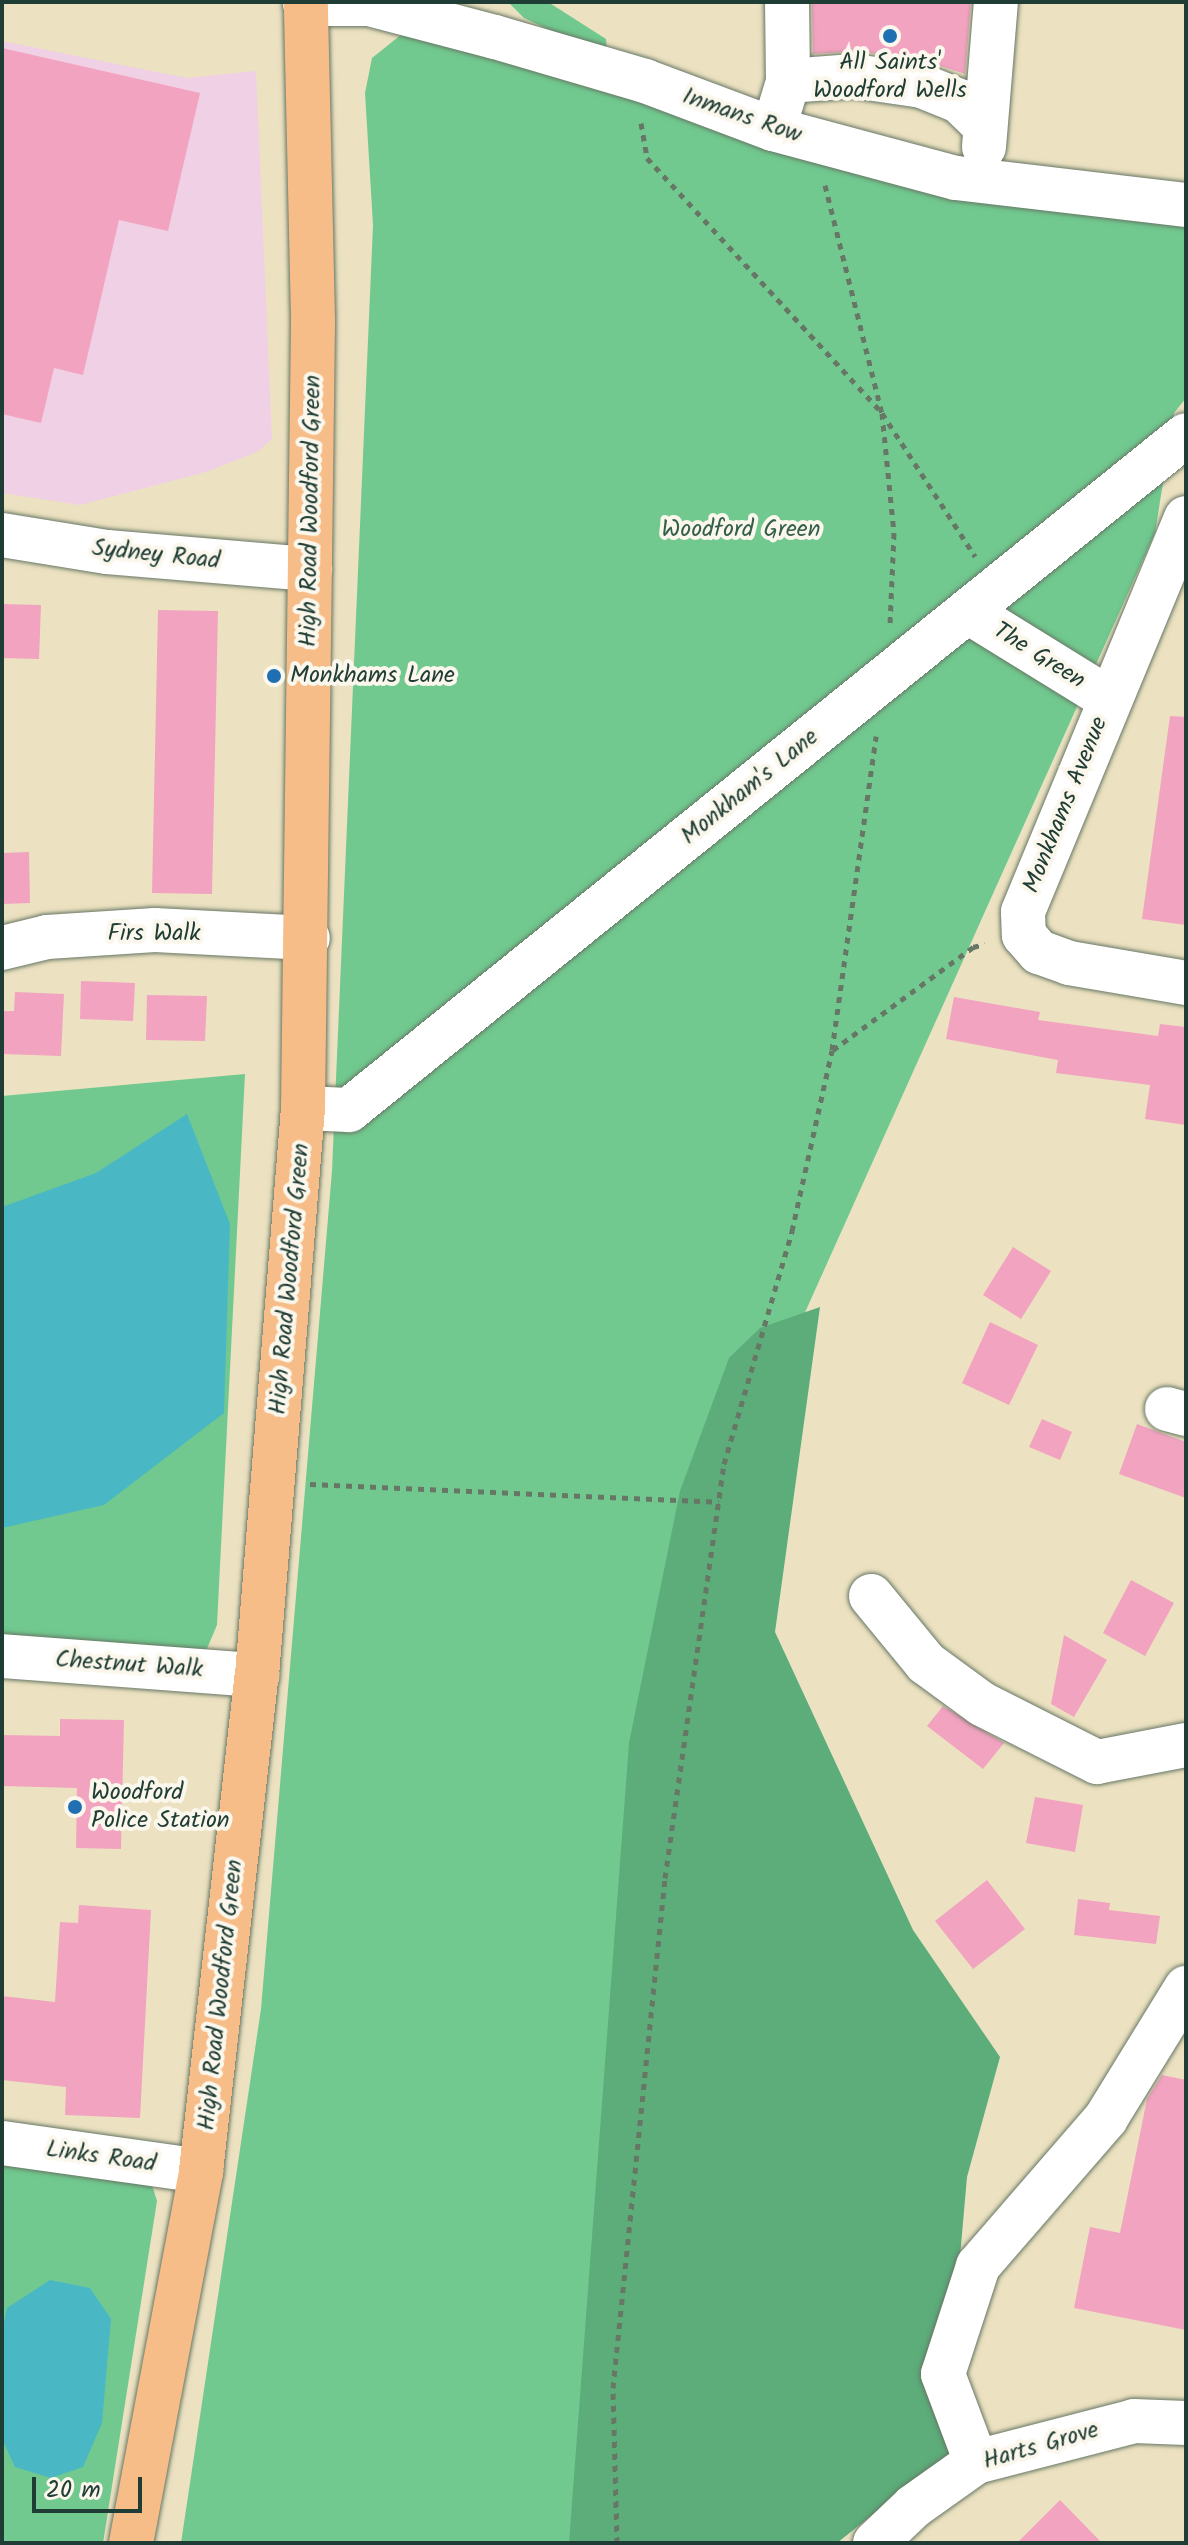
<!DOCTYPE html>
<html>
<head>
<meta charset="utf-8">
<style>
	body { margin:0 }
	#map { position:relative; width:1188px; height:2545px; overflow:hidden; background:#ece2c1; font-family:Kalam,sans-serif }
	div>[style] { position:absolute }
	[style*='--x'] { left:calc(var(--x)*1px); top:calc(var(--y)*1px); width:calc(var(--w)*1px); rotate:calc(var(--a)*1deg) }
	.built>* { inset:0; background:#f0d0e5 }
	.green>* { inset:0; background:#71c98f }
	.forest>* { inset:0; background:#5cad7a }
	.water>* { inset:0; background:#4ab8c4 }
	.building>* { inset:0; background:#f2a3c0 }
	.path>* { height:5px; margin-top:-2.5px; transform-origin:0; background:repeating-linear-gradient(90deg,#677765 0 6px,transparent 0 12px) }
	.roads { filter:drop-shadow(0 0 2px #677765) drop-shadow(0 0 2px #677765) }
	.minor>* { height:44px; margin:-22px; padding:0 22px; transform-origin:22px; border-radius:22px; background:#fff }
	.major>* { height:44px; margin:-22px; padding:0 22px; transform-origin:22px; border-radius:22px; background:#f7bd88 }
	.dots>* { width:22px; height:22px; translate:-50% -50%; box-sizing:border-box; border:4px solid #fbf7ec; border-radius:50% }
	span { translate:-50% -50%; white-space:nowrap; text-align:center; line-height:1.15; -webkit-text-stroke:8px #fbf7ec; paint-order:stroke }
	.poi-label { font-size:24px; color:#1f3d34 }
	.left { translate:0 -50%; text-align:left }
	.street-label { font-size:24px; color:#1f3d34 }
	.park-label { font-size:24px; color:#34604b }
	.frame { position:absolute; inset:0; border:4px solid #1f3d34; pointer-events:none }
	.scale { position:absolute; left:32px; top:2477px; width:110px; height:36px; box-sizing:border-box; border:4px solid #1f3d34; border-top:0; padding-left:10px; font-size:24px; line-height:28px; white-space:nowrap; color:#1f3d34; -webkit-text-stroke:6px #fbf7ec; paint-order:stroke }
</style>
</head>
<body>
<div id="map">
	<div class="built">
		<i style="clip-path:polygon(2px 41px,187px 78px,256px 71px,272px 439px,257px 452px,206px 472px,80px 505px,2px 493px)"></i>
	</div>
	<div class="green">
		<i style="clip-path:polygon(508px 2px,548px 2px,606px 39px,607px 51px,579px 44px,524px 18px)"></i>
		<i style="clip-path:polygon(402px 34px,1186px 226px,1186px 398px,1174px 413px,1155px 533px,763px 1406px,626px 2543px,181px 2543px,261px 2009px,332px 1171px,373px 225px,365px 93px,372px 58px)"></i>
		<i style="clip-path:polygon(245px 1074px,217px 1625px,206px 1651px,2px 1637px,2px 1096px)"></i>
		<i style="clip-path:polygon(2px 2155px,151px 2182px,157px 2201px,103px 2543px,2px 2543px)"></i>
	</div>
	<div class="forest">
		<i style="clip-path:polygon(820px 1307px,775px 1632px,913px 1930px,1000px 2057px,967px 2177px,954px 2325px,967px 2454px,892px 2499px,837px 2543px,569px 2543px,629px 1743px,680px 1491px,729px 1358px,760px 1328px)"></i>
	</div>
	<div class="water">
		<i style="clip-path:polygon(187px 1114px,230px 1224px,224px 1413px,104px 1505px,2px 1528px,2px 1207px,96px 1173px)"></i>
		<i style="clip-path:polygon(50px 2280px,90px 2288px,111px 2319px,102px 2423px,83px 2467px,51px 2478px,15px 2467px,2px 2439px,2px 2332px,7px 2308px)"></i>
	</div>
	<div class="building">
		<i style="clip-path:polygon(812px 2px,971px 2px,965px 74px,926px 61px,858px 51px,813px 54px)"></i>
		<i style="clip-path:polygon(2px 48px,200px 93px,168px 231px,119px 220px,83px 375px,54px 368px,41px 423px,2px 414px)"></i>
		<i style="clip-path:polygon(2px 604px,41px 605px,39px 659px,2px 658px)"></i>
		<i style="clip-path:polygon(158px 610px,218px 611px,212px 894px,152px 893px)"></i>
		<i style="clip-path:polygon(1170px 716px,1186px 717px,1186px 925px,1142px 919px)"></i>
		<i style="clip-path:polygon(29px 852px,30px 903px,2px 904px,2px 853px)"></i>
		<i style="clip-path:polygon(81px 981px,135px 983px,133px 1021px,80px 1019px)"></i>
		<i style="clip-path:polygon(15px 992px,64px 994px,61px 1056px,2px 1054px,2px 1011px,14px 1011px)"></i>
		<i style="clip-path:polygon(147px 995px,207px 996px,205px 1041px,146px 1040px)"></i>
		<i style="clip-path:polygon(954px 997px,1040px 1012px,1038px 1020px,1158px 1036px,1160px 1024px,1186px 1027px,1186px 1125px,1145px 1119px,1150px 1085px,1056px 1073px,1058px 1060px,946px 1039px)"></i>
		<i style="clip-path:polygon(1013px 1247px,1051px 1271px,1021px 1319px,983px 1295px)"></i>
		<i style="clip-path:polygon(990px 1322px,1038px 1345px,1009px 1405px,962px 1383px)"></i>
		<i style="clip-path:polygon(1042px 1419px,1072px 1432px,1060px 1460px,1029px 1447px)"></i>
		<i style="clip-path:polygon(1137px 1424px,1186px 1442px,1186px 1498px,1119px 1474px)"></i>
		<i style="clip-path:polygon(1131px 1580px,1174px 1603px,1145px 1656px,1103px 1633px)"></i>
		<i style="clip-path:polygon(1064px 1635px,1107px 1660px,1074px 1717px,1051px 1704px)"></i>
		<i style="clip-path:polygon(943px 1706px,1004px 1743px,983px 1769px,927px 1726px)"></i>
		<i style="clip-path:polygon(60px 1719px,124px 1720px,121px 1849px,76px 1848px,77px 1788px,2px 1786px,2px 1735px,60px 1736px)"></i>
		<i style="clip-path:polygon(1035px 1797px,1083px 1805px,1075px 1852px,1026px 1843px)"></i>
		<i style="clip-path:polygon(987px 1880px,1025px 1929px,973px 1969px,935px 1921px)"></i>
		<i style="clip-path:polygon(1078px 1899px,1110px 1903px,1109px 1910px,1160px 1916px,1156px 1944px,1074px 1935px)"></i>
		<i style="clip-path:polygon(79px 1905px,151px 1910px,140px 2118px,65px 2115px,66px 2087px,2px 2080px,2px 1996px,55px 2002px,60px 1922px,78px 1923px)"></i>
		<i style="clip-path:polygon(1162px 2075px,1186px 2080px,1186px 2330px,1074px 2308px,1090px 2227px,1120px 2233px,1147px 2099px)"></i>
		<i style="clip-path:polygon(1060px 2500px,1102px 2543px,1017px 2543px)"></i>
	</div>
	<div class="path">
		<i style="--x:641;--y:123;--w:36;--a:80"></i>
		<i style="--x:647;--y:158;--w:347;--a:47.3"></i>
		<i style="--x:882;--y:413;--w:171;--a:57"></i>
		<i style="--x:825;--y:185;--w:235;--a:76"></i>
		<i style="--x:882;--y:413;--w:121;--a:84.3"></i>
		<i style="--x:894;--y:533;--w:90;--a:92.5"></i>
		<i style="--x:833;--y:1050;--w:174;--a:-36.3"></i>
		<i style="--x:973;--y:947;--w:12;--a:-14"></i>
		<i style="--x:310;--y:1484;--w:409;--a:2.5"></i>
		<i style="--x:617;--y:2543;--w:155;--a:-91.5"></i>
		<i style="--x:613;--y:2388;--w:513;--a:-84.18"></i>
		<i style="--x:665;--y:1878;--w:418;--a:-81.9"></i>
		<i style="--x:724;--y:1464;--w:243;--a:-73.7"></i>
		<i style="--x:792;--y:1231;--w:185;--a:-77.5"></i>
		<i style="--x:832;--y:1050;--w:317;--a:-82"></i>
	</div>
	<div class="roads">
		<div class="minor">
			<i style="--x:305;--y:4;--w:64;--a:0"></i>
			<i style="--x:369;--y:4;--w:130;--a:14.7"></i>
			<i style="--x:495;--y:37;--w:156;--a:16.3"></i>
			<i style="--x:645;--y:81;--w:137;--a:20.6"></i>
			<i style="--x:773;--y:129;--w:189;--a:15"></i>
			<i style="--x:956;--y:178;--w:232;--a:6.7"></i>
			<i style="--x:788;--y:81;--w:66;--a:-4.3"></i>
			<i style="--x:854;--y:76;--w:69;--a:8.4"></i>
			<i style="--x:922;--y:86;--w:40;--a:22"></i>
			<i style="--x:959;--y:101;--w:36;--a:44"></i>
			<i style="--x:780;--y:108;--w:28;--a:-73"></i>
			<i style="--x:788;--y:81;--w:79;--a:-90.7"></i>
			<i style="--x:984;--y:147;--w:145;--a:-85.3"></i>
			<i style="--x:1186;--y:518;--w:426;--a:112.5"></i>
			<i style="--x:1023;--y:912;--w:23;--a:88"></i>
			<i style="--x:1024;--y:935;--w:23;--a:49"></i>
			<i style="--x:1039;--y:952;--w:32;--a:20"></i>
			<i style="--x:1069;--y:963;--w:119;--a:9.7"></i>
			<i style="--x:2;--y:535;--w:106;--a:9.2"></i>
			<i style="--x:107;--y:552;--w:204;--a:4.8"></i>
			<i style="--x:970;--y:613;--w:163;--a:31.7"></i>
			<i style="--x:2;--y:948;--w:46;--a:-13.7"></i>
			<i style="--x:47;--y:937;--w:108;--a:-3.7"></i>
			<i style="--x:155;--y:930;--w:153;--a:3"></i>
			<i style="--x:303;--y:1108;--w:46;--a:2.5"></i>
			<i style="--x:349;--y:1110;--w:1075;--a:-38.88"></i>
			<i style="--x:1167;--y:1409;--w:20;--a:15"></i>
			<i style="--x:871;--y:1596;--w:87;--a:50.6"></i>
			<i style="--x:926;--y:1663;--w:69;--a:36.2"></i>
			<i style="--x:982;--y:1704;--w:129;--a:26.8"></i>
			<i style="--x:1097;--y:1762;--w:91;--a:-10.8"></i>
			<i style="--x:2;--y:1656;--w:256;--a:4.3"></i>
			<i style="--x:2;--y:2143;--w:201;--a:8"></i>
			<i style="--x:976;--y:2462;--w:94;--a:-110.6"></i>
			<i style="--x:943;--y:2374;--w:114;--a:-72"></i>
			<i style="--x:978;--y:2266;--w:196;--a:-49.1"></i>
			<i style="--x:1106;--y:2118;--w:153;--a:-58.4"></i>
			<i style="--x:875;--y:2543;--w:54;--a:-43.5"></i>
			<i style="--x:914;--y:2506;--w:76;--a:-35.4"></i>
			<i style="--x:976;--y:2462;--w:163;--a:-14.5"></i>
			<i style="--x:1134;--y:2421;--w:52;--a:2.2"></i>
		</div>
		<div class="major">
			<i style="--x:131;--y:2543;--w:379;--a:-79.3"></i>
			<i style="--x:201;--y:2171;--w:499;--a:-83.6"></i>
			<i style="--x:257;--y:1675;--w:569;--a:-85.36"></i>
			<i style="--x:303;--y:1108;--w:789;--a:-89.27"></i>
			<i style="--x:313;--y:319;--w:317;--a:-91.3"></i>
		</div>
	</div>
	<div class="dots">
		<i style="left:890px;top:36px;background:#1f6fb2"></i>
		<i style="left:274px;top:676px;background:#1f6fb2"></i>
		<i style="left:75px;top:1807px;background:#1f6fb2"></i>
	</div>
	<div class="poi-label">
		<span style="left:890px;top:77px">All Saints'<br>Woodford Wells</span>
		<span class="left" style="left:290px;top:676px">Monkhams Lane</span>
		<span class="left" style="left:91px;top:1807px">Woodford<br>Police Station</span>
	</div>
	<div class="street-label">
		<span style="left:742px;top:116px;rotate:19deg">Inmans Row</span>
		<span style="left:311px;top:511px;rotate:-89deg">High Road Woodford Green</span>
		<span style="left:156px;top:555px;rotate:6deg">Sydney Road</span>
		<span style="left:1039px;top:656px;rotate:32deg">The Green</span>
		<span style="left:750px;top:787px;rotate:-39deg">Monkham's Lane</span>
		<span style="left:1066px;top:805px;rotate:-68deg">Monkhams Avenue</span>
		<span style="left:154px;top:934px">Firs Walk</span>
		<span style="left:290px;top:1279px;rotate:-85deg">High Road Woodford Green</span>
		<span style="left:129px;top:1665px;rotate:4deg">Chestnut Walk</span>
		<span style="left:221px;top:1995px;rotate:-84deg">High Road Woodford Green</span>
		<span style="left:101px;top:2157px;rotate:8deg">Links Road</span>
		<span style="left:1041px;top:2446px;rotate:-16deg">Harts Grove</span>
	</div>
	<div class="park-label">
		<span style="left:741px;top:530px">Woodford Green</span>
	</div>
	<div class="frame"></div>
	<div class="scale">20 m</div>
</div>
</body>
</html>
